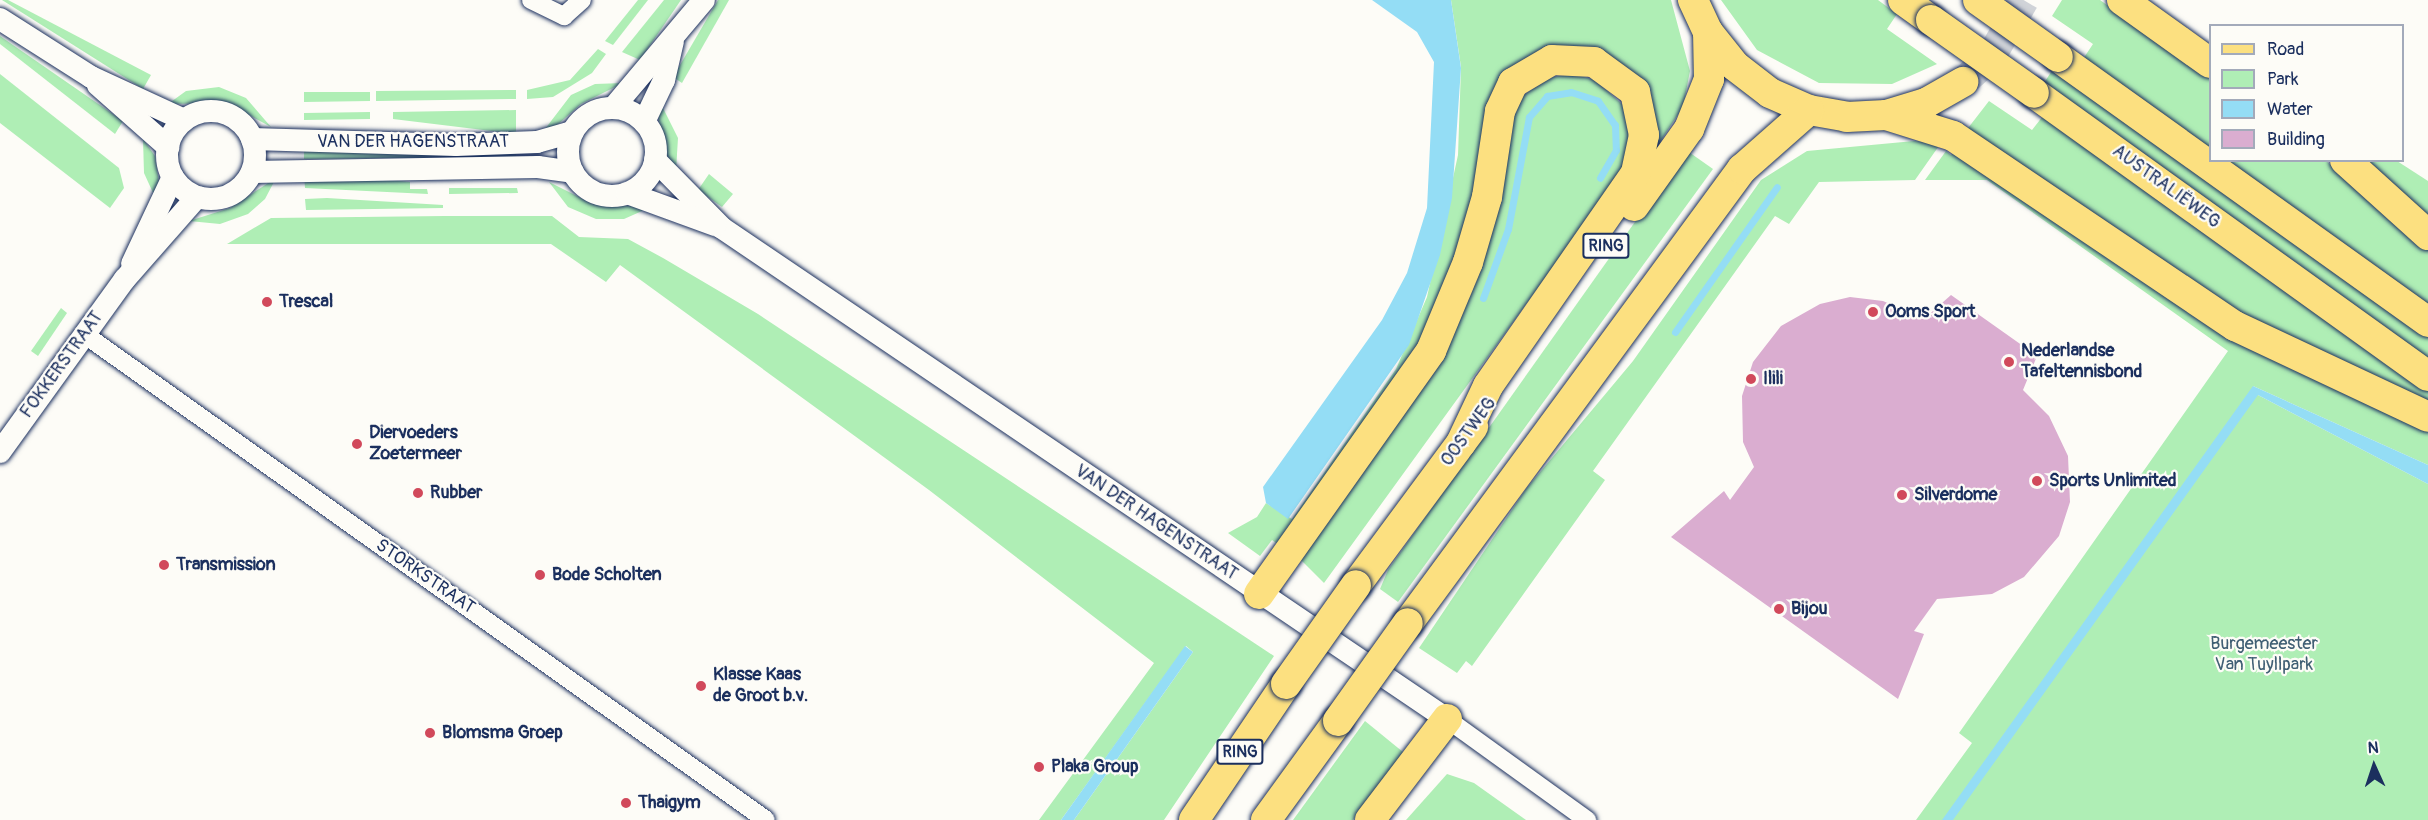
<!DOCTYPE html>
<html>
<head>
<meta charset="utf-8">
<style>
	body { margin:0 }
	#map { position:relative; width:2428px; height:820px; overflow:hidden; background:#fdfcf7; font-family:Pangolin,sans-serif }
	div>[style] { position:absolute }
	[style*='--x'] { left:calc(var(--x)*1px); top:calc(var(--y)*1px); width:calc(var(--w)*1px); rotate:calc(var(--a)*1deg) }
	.green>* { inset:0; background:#afeeb5 }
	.water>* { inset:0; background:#94ddf5 }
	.stream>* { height:7px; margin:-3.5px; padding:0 3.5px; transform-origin:3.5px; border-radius:3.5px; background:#94ddf5 }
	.building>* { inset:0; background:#daadd0 }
	.primary-tunnel>* { height:30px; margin-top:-15px; transform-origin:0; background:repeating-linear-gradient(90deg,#d0d3d8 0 30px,transparent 0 45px) }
	.roads { filter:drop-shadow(0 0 2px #1b2f5e) drop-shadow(0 0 2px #1b2f5e) }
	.minor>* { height:18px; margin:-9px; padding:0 9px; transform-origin:9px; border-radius:9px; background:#fdfcf7 }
	.tertiary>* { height:22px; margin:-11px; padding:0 11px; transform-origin:11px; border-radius:11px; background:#fdfcf7 }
	.tertiary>.ring { margin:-11px; padding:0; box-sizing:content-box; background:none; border:22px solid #fdfcf7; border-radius:50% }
	.primary>* { height:30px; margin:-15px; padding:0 15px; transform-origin:15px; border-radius:15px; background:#fce080 }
	.bridges { filter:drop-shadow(0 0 2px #1b2f5e) drop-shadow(0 0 2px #1b2f5e) }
	.primary-bridge>* { height:30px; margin:-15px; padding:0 15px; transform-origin:15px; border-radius:15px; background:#fce080 }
	.dots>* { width:16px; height:16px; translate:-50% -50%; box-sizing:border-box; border:3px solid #fdfcf7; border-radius:50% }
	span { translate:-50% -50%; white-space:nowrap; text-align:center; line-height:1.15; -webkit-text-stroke:4.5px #fdfcf7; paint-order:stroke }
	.shield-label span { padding:2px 4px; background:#fdfcf7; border:2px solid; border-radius:4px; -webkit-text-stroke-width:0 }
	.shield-label { font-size:16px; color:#1b2f5e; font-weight:700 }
	.street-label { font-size:18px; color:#1b2f5e }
	.poi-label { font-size:18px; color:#1b2f5e; font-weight:700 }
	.left { translate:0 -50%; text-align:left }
	.park-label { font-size:18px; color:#405f74 }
	.legend { position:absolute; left:2209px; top:24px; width:195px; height:138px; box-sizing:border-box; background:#fdfcf7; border:2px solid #a3aaba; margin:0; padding:8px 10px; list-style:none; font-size:18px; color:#1b2f5e }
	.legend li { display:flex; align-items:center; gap:12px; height:30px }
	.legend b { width:30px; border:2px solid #a3aaba }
	.north { position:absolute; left:2344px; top:736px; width:60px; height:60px; -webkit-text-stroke:4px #fdfcf7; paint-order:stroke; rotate:357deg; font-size:16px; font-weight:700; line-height:24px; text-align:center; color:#1b2f5e }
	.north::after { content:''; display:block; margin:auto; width:21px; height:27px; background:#1b2f5e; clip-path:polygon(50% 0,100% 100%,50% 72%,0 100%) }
</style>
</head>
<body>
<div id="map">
	<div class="green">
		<i style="clip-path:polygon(2px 0,8px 0,151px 75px,143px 89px)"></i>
		<i style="clip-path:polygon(638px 0,648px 0,613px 45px,605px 41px)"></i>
		<i style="clip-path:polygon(664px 0,681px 0,640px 60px,622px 52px)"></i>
		<i style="clip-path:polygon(718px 0,729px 0,682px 83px,673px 77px)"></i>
		<i style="clip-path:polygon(1451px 0,1671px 0,1690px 71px,1683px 107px,1650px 157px,1651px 112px,1547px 50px,1486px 152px,1438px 319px,1283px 548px,1272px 540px,1260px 556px,1228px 533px,1257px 517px,1266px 503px,1292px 519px,1396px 369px,1427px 297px,1458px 155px,1461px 67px)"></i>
		<i style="clip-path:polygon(1721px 0,1878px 0,1897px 14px,1887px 29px,1937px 64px,1892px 84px,1819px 83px,1757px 50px)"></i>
		<i style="clip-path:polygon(2062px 0,2100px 0,2210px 79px,2210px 150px,2083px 59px,2093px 44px,2052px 16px)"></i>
		<i style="clip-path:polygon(0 36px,123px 121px,115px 134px,0 44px)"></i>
		<i style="clip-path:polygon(598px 49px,606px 54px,592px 73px,553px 97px,527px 99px,527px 90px,570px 80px)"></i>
		<i style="clip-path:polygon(2053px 69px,2428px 337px,2428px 361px,2044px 83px)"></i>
		<i style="clip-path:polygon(0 74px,119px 168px,124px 188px,110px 208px,0 123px)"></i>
		<i style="clip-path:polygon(1572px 74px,1595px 80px,1624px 106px,1631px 123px,1627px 165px,1324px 583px,1296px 555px,1405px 405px,1519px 99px,1547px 78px)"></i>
		<i style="clip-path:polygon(623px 83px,581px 104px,555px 127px,545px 129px,571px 95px,595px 84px)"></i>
		<i style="clip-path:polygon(219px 87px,246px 98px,271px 127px,227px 103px,168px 104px,186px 91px)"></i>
		<i style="clip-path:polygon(516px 90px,516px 99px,376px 101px,376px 91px)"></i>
		<i style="clip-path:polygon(304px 92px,370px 92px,370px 101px,304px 102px)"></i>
		<i style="clip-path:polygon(1989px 101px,2032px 130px,2043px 116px,2428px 390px,2428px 410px,2252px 326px,1965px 132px)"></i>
		<i style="clip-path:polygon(662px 106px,678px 138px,676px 171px,665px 153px,658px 115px)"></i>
		<i style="clip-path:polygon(516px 110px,516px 134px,393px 119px,393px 112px)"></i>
		<i style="clip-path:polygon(370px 112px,370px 119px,304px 120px,304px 113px)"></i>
		<i style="clip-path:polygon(143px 139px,155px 156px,159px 182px,154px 195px,144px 173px)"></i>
		<i style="clip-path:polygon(1914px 141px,1941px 143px,1915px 180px,1819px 182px,1789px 224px,1775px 216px,1593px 471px,1605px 480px,1472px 666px,1466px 661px,1457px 673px,1419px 648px,1526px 489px,1633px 361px,1761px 180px,1807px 151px)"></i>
		<i style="clip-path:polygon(1957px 148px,2428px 428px,2428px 465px,2253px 386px,2258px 395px,2428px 484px,2428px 820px,1916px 820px,1972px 743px,1959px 733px,2228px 351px,1987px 180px,1925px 180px,1946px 151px,1951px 155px)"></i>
		<i style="clip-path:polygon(516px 149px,516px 157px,304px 159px,304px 151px)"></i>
		<i style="clip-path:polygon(1686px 150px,1713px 169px,1398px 602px,1380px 589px,1388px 570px)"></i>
		<i style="clip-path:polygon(2325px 160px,2428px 246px,2428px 306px,2225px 161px)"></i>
		<i style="clip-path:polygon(2363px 161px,2397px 161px,2428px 181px,2428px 223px)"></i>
		<i style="clip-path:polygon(328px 174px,410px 182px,410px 189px,427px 189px,428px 194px,305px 188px,304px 175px)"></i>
		<i style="clip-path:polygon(709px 174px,733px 194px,722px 207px,698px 190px)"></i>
		<i style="clip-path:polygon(276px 178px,265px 199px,248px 214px,220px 224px,189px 221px,230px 208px)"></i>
		<i style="clip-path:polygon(549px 182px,593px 204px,651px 207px,624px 219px,596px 219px,568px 207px)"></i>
		<i style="clip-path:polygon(449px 188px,517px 188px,518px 193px,449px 194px)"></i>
		<i style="clip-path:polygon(327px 198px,443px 205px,443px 208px,306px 210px,305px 199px)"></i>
		<i style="clip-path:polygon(445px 216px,552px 216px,579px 237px,628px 239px,663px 258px,758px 314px,1274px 656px,1164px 820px,1074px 820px,1193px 652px,1186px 646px,1061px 820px,1039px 820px,1154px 663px,929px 490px,620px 265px,606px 282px,551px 244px,227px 244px,271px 218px)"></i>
		<i style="clip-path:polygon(61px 308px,67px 313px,38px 356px,31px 351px)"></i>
		<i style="clip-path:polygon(1365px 721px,1403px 752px,1353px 820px,1293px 820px)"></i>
		<i style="clip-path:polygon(1447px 774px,1474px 783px,1526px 820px,1406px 820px)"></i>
	</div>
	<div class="water">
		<i style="clip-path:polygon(1372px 0,1451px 0,1461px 68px,1452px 198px,1440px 255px,1409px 345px,1288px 519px,1266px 503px,1263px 487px,1382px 320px,1407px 273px,1427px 208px,1434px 62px,1417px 32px)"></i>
		<i style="clip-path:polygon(2253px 386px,2428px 465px,2428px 484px,2258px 395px,1953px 820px,1942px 820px)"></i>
		<i style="clip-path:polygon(1185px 646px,1193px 652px,1074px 820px,1061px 820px)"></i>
	</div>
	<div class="stream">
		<i style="--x:1483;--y:298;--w:73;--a:-70.1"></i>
		<i style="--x:1508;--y:229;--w:114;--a:-79.4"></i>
		<i style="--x:1529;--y:117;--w:28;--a:-49"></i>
		<i style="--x:1547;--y:96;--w:24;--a:-9"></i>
		<i style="--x:1571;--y:92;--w:28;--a:18"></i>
		<i style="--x:1598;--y:101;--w:29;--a:55"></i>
		<i style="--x:1615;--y:125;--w:25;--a:88"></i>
		<i style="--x:1616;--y:150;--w:32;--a:120"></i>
		<i style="--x:1675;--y:332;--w:177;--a:-54.9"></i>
	</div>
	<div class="building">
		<i style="clip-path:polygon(1951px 295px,2037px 356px,2023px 390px,2049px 416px,2068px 456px,2070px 502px,2059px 536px,2024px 577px,1992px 594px,1937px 599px,1914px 631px,1924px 634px,1898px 699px,1671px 537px,1724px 491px,1730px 500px,1754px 467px,1743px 442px,1742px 396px,1753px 362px,1781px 326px,1820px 304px,1850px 297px,1883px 301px,1924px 319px)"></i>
	</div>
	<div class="primary-tunnel">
		<i style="--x:1963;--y:82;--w:36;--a:-42"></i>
		<i style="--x:1990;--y:58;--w:67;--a:-59.6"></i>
	</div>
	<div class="roads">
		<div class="minor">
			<i style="--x:531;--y:0;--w:37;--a:26"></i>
			<i style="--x:564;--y:16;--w:24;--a:-42"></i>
			<i style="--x:84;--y:334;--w:837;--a:35.47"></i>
			<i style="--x:1447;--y:719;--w:173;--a:35.8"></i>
		</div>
		<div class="tertiary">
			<i style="--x:0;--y:19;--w:108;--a:32.5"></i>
			<i style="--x:91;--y:77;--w:102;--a:24.8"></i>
			<i style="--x:98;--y:85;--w:94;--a:41.5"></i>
			<i style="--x:613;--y:108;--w:141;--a:-49.9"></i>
			<i class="ring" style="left:568px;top:108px;width:66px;height:66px"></i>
			<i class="ring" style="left:167px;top:111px;width:66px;height:66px"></i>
			<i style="--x:644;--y:122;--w:47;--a:-64.5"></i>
			<i style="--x:664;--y:80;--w:40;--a:-77"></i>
			<i style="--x:252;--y:139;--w:204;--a:1.7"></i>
			<i style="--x:456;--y:145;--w:81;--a:-2.1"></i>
			<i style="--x:537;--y:142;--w:37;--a:-16"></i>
			<i style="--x:655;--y:160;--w:95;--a:45.4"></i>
			<i style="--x:722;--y:228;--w:876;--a:34.11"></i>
			<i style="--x:252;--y:172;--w:286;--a:-1"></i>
			<i style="--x:538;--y:167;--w:35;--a:8"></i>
			<i style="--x:627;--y:193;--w:94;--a:20"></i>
			<i style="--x:132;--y:264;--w:96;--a:-64.8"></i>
			<i style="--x:0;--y:452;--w:213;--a:-54.2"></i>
			<i style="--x:125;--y:279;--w:109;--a:-48.7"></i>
		</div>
		<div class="primary">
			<i style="--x:1693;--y:0;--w:35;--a:65"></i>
			<i style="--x:1708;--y:32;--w:43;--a:51.5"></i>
			<i style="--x:1735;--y:66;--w:44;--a:37.6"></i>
			<i style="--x:1770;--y:93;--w:43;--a:23.6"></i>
			<i style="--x:1809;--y:110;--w:39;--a:10"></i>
			<i style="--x:1847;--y:117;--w:39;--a:-3"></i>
			<i style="--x:1886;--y:115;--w:42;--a:-16.7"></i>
			<i style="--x:1926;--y:103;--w:43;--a:-29.6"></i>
			<i style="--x:1903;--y:0;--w:34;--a:36"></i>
			<i style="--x:2122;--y:0;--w:108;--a:35.6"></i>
			<i style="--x:2058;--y:57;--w:455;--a:35.6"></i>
			<i style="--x:2034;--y:93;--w:485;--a:35.7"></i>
			<i style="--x:1886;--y:115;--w:70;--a:17.4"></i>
			<i style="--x:1953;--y:136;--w:340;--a:34"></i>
			<i style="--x:2235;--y:326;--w:213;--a:25.2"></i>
			<i style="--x:2345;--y:160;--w:112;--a:42.1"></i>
			<i style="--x:1634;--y:206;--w:95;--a:-54.5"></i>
			<i style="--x:1689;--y:129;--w:54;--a:-68.2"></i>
			<i style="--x:1709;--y:79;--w:47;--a:-91.2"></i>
			<i style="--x:1356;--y:585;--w:197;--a:-53.5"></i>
			<i style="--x:1259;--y:594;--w:298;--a:-54.7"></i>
			<i style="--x:1431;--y:351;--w:96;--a:-67.4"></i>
			<i style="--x:1468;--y:262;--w:68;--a:-73.7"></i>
			<i style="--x:1487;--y:197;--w:87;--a:-81.4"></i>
			<i style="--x:1500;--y:111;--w:31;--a:-65"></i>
			<i style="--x:1513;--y:83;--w:45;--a:-30.5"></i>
			<i style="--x:1552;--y:60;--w:42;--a:2.7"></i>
			<i style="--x:1594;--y:62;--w:51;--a:36.2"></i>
			<i style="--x:1635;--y:92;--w:44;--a:78.2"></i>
			<i style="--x:1644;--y:135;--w:39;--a:102"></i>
			<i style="--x:1636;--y:173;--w:259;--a:124.8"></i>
			<i style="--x:1488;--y:386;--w:63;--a:115.3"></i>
			<i style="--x:1408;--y:623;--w:564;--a:-53.66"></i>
			<i style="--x:1742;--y:169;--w:89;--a:-41.4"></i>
			<i style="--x:1194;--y:820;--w:164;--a:-55.9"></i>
			<i style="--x:1266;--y:820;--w:122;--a:-54"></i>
			<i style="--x:1370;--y:820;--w:127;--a:-52.7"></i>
		</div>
	</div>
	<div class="bridges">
		<div class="primary-bridge">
			<i style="--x:1978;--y:0;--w:98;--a:35.5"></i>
			<i style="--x:1931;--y:20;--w:126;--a:35.3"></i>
			<i style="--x:1286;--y:684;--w:121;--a:-54.7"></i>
			<i style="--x:1338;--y:721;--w:120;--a:-54.5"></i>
		</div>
	</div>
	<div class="dots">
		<i style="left:267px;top:302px;background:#d1495b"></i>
		<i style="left:1873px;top:312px;background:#d1495b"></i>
		<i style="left:2009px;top:362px;background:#d1495b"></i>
		<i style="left:1751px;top:379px;background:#d1495b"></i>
		<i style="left:357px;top:444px;background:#d1495b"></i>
		<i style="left:2037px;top:481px;background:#d1495b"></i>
		<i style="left:418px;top:493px;background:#d1495b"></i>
		<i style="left:1902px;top:495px;background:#d1495b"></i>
		<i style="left:164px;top:565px;background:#d1495b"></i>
		<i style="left:540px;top:575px;background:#d1495b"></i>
		<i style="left:1779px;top:609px;background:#d1495b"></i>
		<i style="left:701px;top:686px;background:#d1495b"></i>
		<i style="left:430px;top:733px;background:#d1495b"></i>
		<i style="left:1039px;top:767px;background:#d1495b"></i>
		<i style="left:626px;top:803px;background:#d1495b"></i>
	</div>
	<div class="shield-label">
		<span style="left:1606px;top:246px">RING</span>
		<span style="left:1240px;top:752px">RING</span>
	</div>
	<div class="street-label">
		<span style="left:413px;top:142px">VAN DER HAGENSTRAAT</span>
		<span style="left:2166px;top:187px;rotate:36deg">AUSTRALIËWEG</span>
		<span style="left:62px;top:365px;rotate:-54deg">FOKKERSTRAAT</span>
		<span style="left:1469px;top:432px;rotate:-54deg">OOSTWEG</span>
		<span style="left:1156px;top:523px;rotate:34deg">VAN DER HAGENSTRAAT</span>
		<span style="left:425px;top:577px;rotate:35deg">STORKSTRAAT</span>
	</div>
	<div class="poi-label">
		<span class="left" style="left:279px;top:302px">Trescal</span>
		<span class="left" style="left:1885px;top:312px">Ooms Sport</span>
		<span class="left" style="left:2021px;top:362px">Nederlandse<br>Tafeltennisbond</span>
		<span class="left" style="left:1763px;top:379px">Ilili</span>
		<span class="left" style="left:369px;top:444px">Diervoeders<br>Zoetermeer</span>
		<span class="left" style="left:2049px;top:481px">Sports Unlimited</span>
		<span class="left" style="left:430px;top:493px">Rubber</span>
		<span class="left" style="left:1914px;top:495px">Silverdome</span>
		<span class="left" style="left:176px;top:565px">Transmission</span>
		<span class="left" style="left:552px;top:575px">Bode Scholten</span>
		<span class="left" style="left:1791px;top:609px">Bijou</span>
		<span class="left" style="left:713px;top:686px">Klasse Kaas<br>de Groot b.v.</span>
		<span class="left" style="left:442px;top:733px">Blomsma Groep</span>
		<span class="left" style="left:1051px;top:767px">Plaka Group</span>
		<span class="left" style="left:638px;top:803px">Thaigym</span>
	</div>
	<div class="park-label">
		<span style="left:2264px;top:655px">Burgemeester<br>Van Tuyllpark</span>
	</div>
	<ul class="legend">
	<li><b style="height:8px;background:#fce080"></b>Road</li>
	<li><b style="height:16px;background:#afeeb5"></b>Park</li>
	<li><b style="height:16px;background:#94ddf5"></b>Water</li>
	<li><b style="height:16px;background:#daadd0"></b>Building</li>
	</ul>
	<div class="north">N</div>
</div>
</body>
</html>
